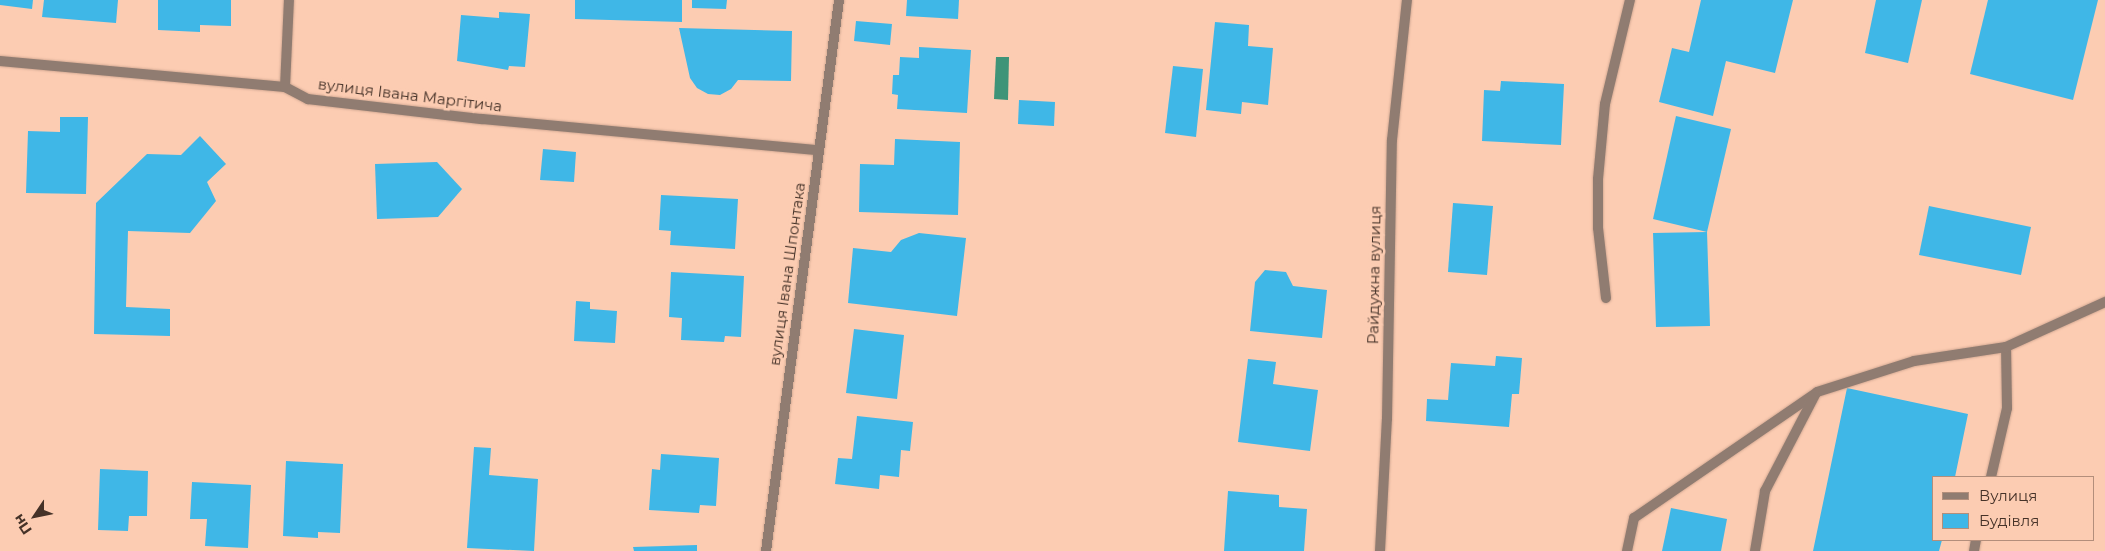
<!DOCTYPE html>
<html>
<head>
<meta charset="utf-8">
<style>
	body { margin:0 }
	#map { position:relative; width:2105px; height:551px; overflow:hidden; background:#fcccb2; font-family:Montserrat,sans-serif }
	div>[style] { position:absolute }
	[style*='--x'] { left:calc(var(--x)*1px); top:calc(var(--y)*1px); width:calc(var(--w)*1px); rotate:calc(var(--a)*1deg) }
	.water>* { inset:0; background:#3e9478 }
	.building>* { inset:0; background:#3fb7e7 }
	.roads { filter:drop-shadow(0 0 1px #d4aa94) drop-shadow(0 0 1px #d4aa94) }
	.service>* { height:10px; margin:-5px; padding:0 5px; transform-origin:5px; border-radius:5px; background:#907c71 }
	.minor>* { height:10px; margin:-5px; padding:0 5px; transform-origin:5px; border-radius:5px; background:#907c71 }
	span { translate:-50% -50%; white-space:nowrap; text-align:center; line-height:1.15; -webkit-text-stroke:5px #fcccb2; paint-order:stroke }
	.street-label { font-size:15px; color:#453228 }
	.legend { position:absolute; left:1932px; top:476px; width:162px; height:65px; box-sizing:border-box; background:#fcccb2; border:1px solid #b38e7b; margin:0; padding:6px 9px; list-style:none; font-size:15px; color:#453228 }
	.legend li { display:flex; align-items:center; gap:10px; height:25px }
	.legend b { width:25px; border:1px solid #b38e7b }
	.north { position:absolute; left:10px; top:491px; width:50px; height:50px; -webkit-text-stroke:4px #fcccb2; paint-order:stroke; rotate:236deg; font-size:14px; font-weight:700; line-height:20px; text-align:center; color:#453228 }
	.north::after { content:''; display:block; margin:auto; width:18px; height:22px; background:#453228; clip-path:polygon(50% 0,100% 100%,50% 72%,0 100%) }
</style>
</head>
<body>
<div id="map">
	<div class="water">
		<i style="clip-path:polygon(996px 57px,1009px 57px,1008px 100px,994px 99px)"></i>
	</div>
	<div class="building">
		<i style="clip-path:polygon(0 0,33px 0,32px 9px,0 5px)"></i>
		<i style="clip-path:polygon(44px 0,118px 0,116px 23px,42px 17px)"></i>
		<i style="clip-path:polygon(158px 0,231px 0,231px 26px,200px 25px,200px 32px,158px 30px)"></i>
		<i style="clip-path:polygon(575px 0,682px 0,682px 22px,575px 19px)"></i>
		<i style="clip-path:polygon(692px 0,727px 0,726px 9px,692px 8px)"></i>
		<i style="clip-path:polygon(907px 0,959px 0,958px 19px,906px 16px)"></i>
		<i style="clip-path:polygon(1701px 0,1793px 0,1775px 73px,1726px 61px,1713px 116px,1659px 102px,1672px 48px,1689px 52px)"></i>
		<i style="clip-path:polygon(1876px 0,1922px 0,1908px 63px,1865px 53px)"></i>
		<i style="clip-path:polygon(1988px 0,2098px 0,2073px 100px,1970px 74px)"></i>
		<i style="clip-path:polygon(499px 12px,530px 14px,525px 67px,509px 66px,508px 70px,457px 61px,461px 15px,499px 18px)"></i>
		<i style="clip-path:polygon(856px 21px,892px 24px,890px 45px,854px 41px)"></i>
		<i style="clip-path:polygon(1215px 22px,1249px 25px,1248px 46px,1273px 48px,1268px 105px,1242px 102px,1241px 114px,1206px 110px)"></i>
		<i style="clip-path:polygon(679px 28px,792px 31px,791px 81px,738px 80px,731px 89px,720px 95px,708px 94px,697px 88px,690px 78px)"></i>
		<i style="clip-path:polygon(919px 47px,971px 50px,967px 113px,897px 109px,898px 95px,892px 94px,893px 75px,899px 75px,900px 57px,919px 58px)"></i>
		<i style="clip-path:polygon(1173px 66px,1203px 69px,1196px 137px,1165px 133px)"></i>
		<i style="clip-path:polygon(1501px 81px,1564px 84px,1561px 145px,1482px 141px,1484px 90px,1500px 91px)"></i>
		<i style="clip-path:polygon(1019px 100px,1055px 102px,1054px 126px,1018px 124px)"></i>
		<i style="clip-path:polygon(1676px 116px,1731px 129px,1707px 232px,1653px 219px)"></i>
		<i style="clip-path:polygon(60px 117px,88px 117px,86px 194px,26px 193px,28px 131px,60px 132px)"></i>
		<i style="clip-path:polygon(200px 136px,226px 164px,207px 182px,216px 201px,190px 233px,128px 231px,126px 307px,170px 309px,170px 336px,94px 334px,96px 203px,147px 154px,181px 155px)"></i>
		<i style="clip-path:polygon(895px 139px,960px 142px,958px 215px,859px 212px,860px 164px,894px 165px)"></i>
		<i style="clip-path:polygon(543px 149px,576px 152px,574px 182px,540px 180px)"></i>
		<i style="clip-path:polygon(437px 162px,462px 189px,438px 217px,377px 219px,375px 164px)"></i>
		<i style="clip-path:polygon(661px 195px,738px 199px,735px 249px,670px 245px,671px 231px,659px 230px)"></i>
		<i style="clip-path:polygon(1453px 203px,1493px 206px,1487px 275px,1448px 272px)"></i>
		<i style="clip-path:polygon(1929px 206px,2031px 227px,2021px 275px,1919px 255px)"></i>
		<i style="clip-path:polygon(1707px 232px,1710px 326px,1656px 327px,1653px 233px)"></i>
		<i style="clip-path:polygon(919px 233px,966px 238px,957px 316px,848px 303px,853px 248px,891px 252px,901px 240px)"></i>
		<i style="clip-path:polygon(1265px 270px,1286px 272px,1293px 286px,1327px 290px,1322px 338px,1250px 331px,1255px 282px)"></i>
		<i style="clip-path:polygon(671px 272px,744px 276px,741px 337px,725px 336px,724px 342px,681px 340px,682px 318px,669px 317px)"></i>
		<i style="clip-path:polygon(576px 301px,590px 302px,590px 309px,617px 311px,615px 343px,574px 341px)"></i>
		<i style="clip-path:polygon(854px 329px,904px 335px,897px 399px,846px 393px)"></i>
		<i style="clip-path:polygon(1496px 356px,1522px 358px,1519px 394px,1512px 394px,1509px 427px,1426px 421px,1427px 399px,1448px 400px,1451px 363px,1495px 366px)"></i>
		<i style="clip-path:polygon(1248px 359px,1276px 362px,1273px 384px,1318px 390px,1310px 451px,1238px 442px)"></i>
		<i style="clip-path:polygon(1847px 388px,1968px 414px,1955px 477px,1934px 477px,1934px 540px,1942px 540px,1939px 551px,1813px 551px)"></i>
		<i style="clip-path:polygon(857px 416px,913px 422px,910px 451px,901px 450px,899px 477px,880px 475px,879px 489px,835px 484px,838px 458px,852px 459px)"></i>
		<i style="clip-path:polygon(474px 447px,491px 448px,489px 475px,538px 479px,534px 551px,467px 548px)"></i>
		<i style="clip-path:polygon(661px 454px,719px 458px,716px 506px,700px 505px,699px 513px,649px 510px,652px 469px,660px 470px)"></i>
		<i style="clip-path:polygon(286px 461px,343px 464px,340px 533px,318px 532px,318px 538px,283px 536px)"></i>
		<i style="clip-path:polygon(100px 469px,148px 471px,147px 516px,129px 516px,128px 531px,98px 530px)"></i>
		<i style="clip-path:polygon(192px 482px,251px 485px,248px 548px,205px 546px,207px 519px,190px 519px)"></i>
		<i style="clip-path:polygon(1228px 491px,1279px 495px,1279px 507px,1307px 509px,1304px 551px,1224px 551px)"></i>
		<i style="clip-path:polygon(1671px 508px,1727px 519px,1721px 551px,1662px 551px)"></i>
		<i style="clip-path:polygon(697px 545px,697px 551px,634px 551px,633px 547px)"></i>
	</div>
	<div class="roads">
		<div class="service">
			<i style="--x:1606;--y:298;--w:70;--a:-96.5"></i>
			<i style="--x:1598;--y:228;--w:49;--a:-90"></i>
			<i style="--x:1598;--y:179;--w:75;--a:-84.7"></i>
			<i style="--x:1605;--y:104;--w:107;--a:-76.5"></i>
			<i style="--x:1991;--y:477;--w:71;--a:-76.9"></i>
			<i style="--x:2007;--y:408;--w:61;--a:-90.9"></i>
			<i style="--x:1627;--y:551;--w:34;--a:-78"></i>
			<i style="--x:1634;--y:518;--w:222;--a:-34.5"></i>
			<i style="--x:1817;--y:392;--w:102;--a:-17.7"></i>
			<i style="--x:1914;--y:361;--w:93;--a:-8.7"></i>
			<i style="--x:2006;--y:347;--w:109;--a:-24.4"></i>
			<i style="--x:1755;--y:551;--w:61;--a:-80.5"></i>
			<i style="--x:1765;--y:491;--w:108;--a:-62.5"></i>
			<i style="--x:1974;--y:551;--w:11;--a:-80"></i>
		</div>
		<div class="minor">
			<i style="--x:0;--y:61;--w:286;--a:5.2"></i>
			<i style="--x:285;--y:87;--w:26;--a:28"></i>
			<i style="--x:308;--y:99;--w:175;--a:6.6"></i>
			<i style="--x:482;--y:119;--w:338;--a:5.3"></i>
			<i style="--x:285;--y:87;--w:87;--a:-87.4"></i>
			<i style="--x:766;--y:551;--w:556;--a:-82.45"></i>
			<i style="--x:1380;--y:551;--w:132;--a:-87"></i>
			<i style="--x:1387;--y:419;--w:279;--a:-89"></i>
			<i style="--x:1392;--y:140;--w:141;--a:-83.9"></i>
		</div>
	</div>
	<div class="street-label">
		<span style="left:410px;top:95px;rotate:7deg">вулиця Івана Маргітича</span>
		<span style="left:787px;top:274px;rotate:-82deg">вулиця Івана Шпонтака</span>
		<span style="left:1374px;top:275px;rotate:-89deg">Райдужна вулиця</span>
	</div>
	<ul class="legend">
	<li><b style="height:6px;background:#907c71"></b>Вулиця</li>
	<li><b style="height:14px;background:#3fb7e7"></b>Будівля</li>
	</ul>
	<div class="north">Пн</div>
</div>
</body>
</html>
